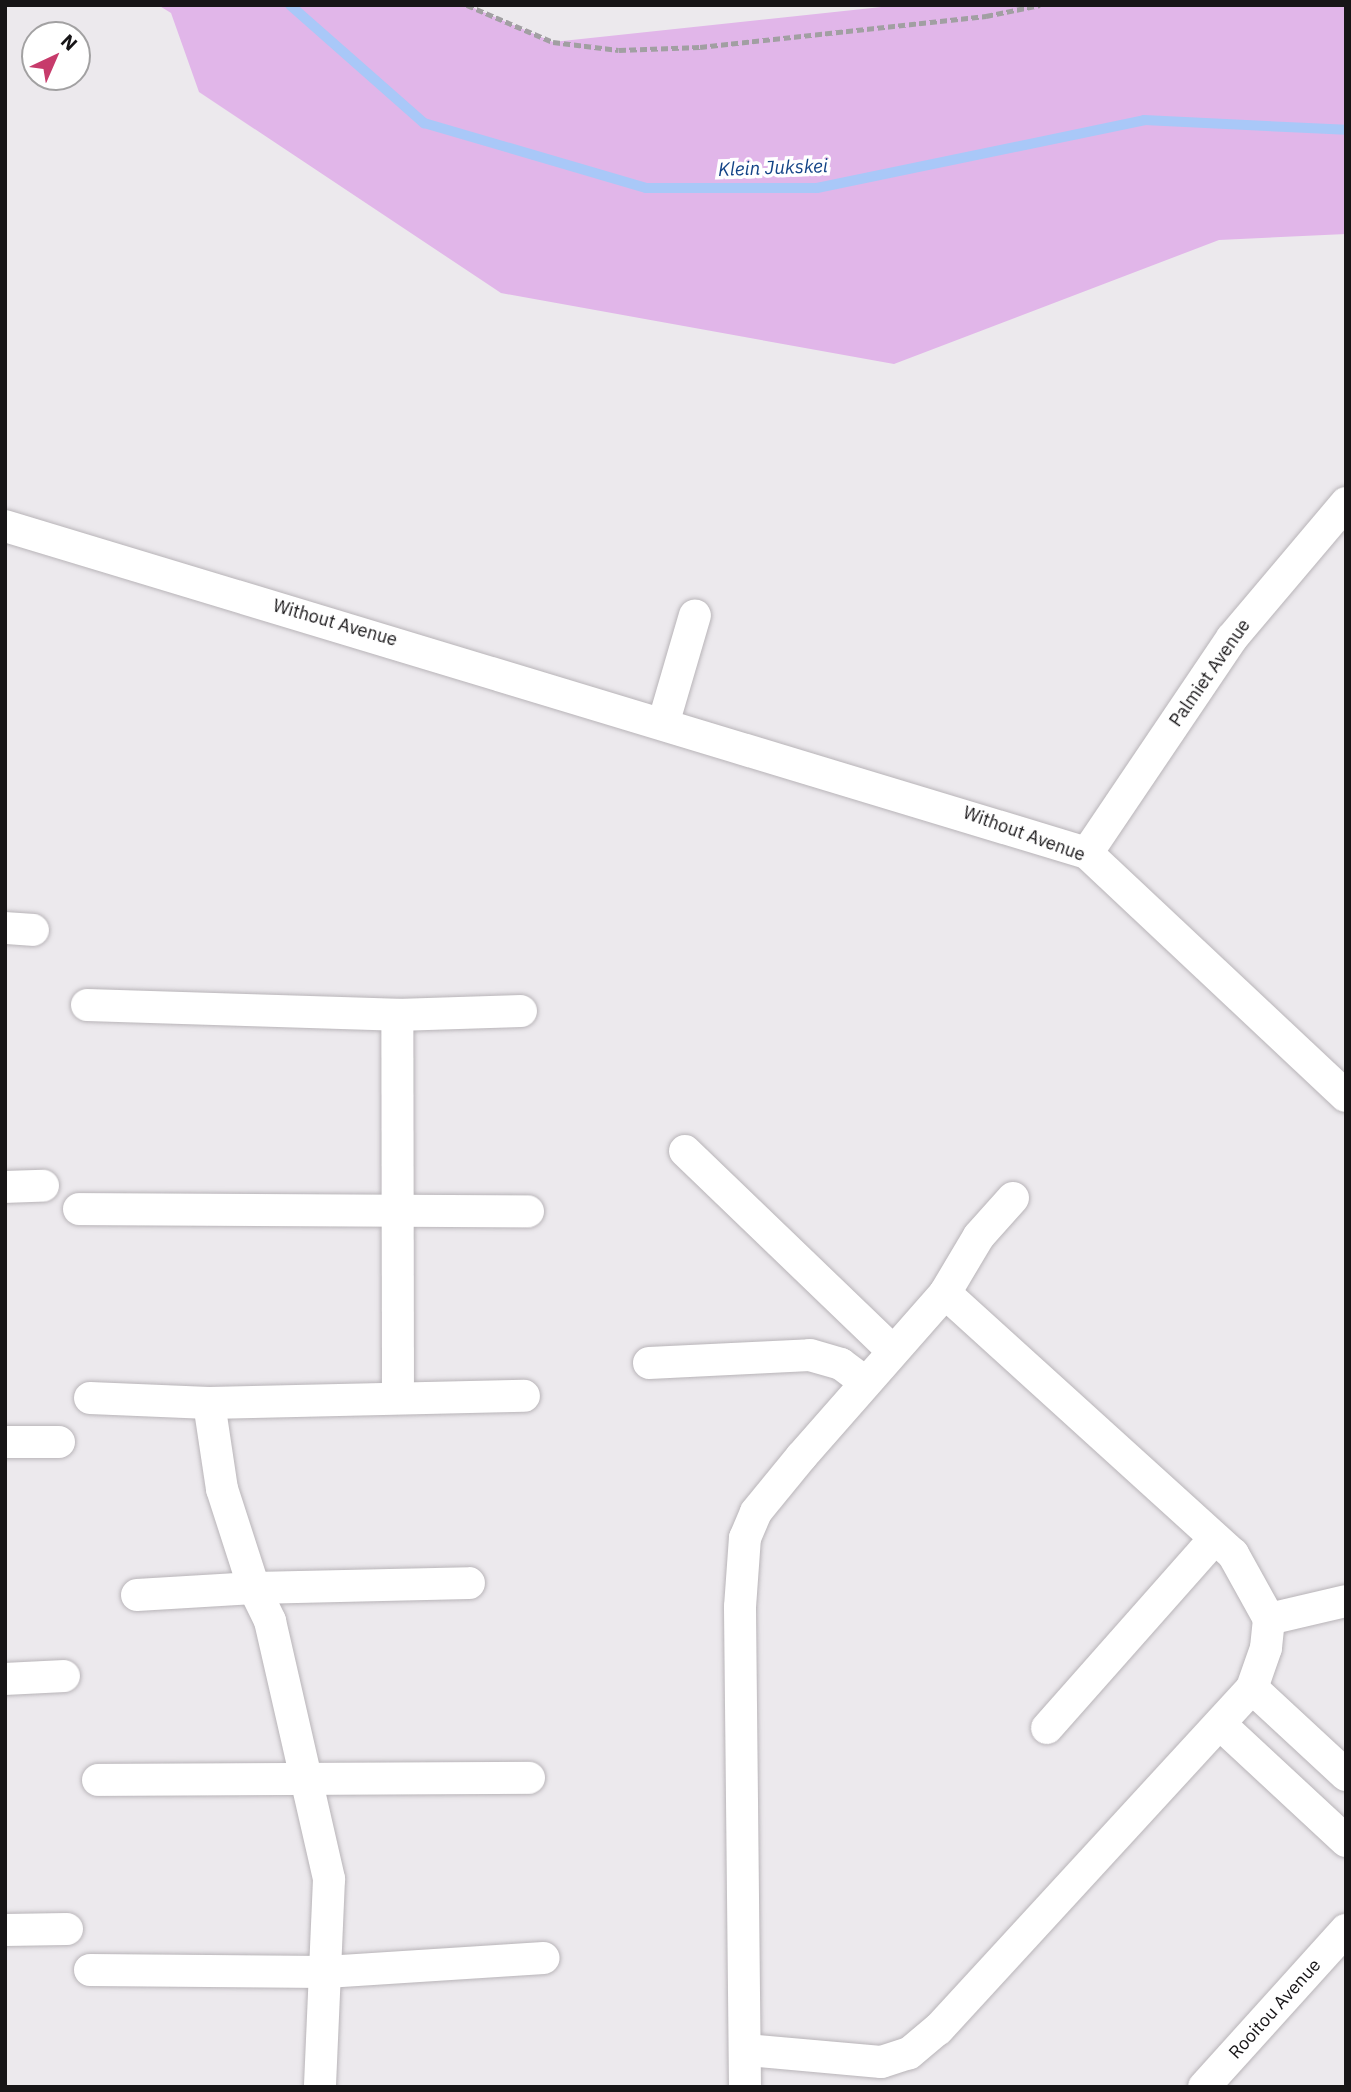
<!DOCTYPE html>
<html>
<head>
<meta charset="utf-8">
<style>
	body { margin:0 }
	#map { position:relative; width:1351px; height:2092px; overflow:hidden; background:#ece9ed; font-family:"IBM Plex Sans",sans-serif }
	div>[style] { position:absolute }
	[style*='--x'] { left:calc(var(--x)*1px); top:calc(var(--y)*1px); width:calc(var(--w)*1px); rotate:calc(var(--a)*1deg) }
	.green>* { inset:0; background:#e1b6e9 }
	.stream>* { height:10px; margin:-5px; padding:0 5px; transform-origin:5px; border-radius:5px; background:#a9c8f8 }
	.path>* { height:4.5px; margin-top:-2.25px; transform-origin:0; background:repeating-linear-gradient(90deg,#a19fa2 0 7px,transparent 0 10.5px) }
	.roads { filter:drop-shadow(0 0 2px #b8b4b8) drop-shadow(0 0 2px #b8b4b8) }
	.street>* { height:32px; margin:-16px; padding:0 16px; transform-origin:16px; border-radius:16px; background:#fff }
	span { translate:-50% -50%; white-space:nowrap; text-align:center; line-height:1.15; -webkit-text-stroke:7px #fff; paint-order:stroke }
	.street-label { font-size:18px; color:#171517 }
	.water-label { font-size:19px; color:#134386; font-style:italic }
	.frame { position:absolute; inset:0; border:7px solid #171517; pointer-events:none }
	.north { position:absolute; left:21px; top:21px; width:70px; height:70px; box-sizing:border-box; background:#fff; border:2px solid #a2a1a2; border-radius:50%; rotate:44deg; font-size:19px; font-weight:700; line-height:28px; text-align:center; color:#171517 }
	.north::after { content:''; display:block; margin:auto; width:24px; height:32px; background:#c73b6b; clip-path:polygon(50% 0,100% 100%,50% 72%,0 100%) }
</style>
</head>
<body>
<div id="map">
	<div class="green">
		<i style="clip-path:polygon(158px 5px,467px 5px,553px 42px,900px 5px,1346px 5px,1346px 234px,1219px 240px,894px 364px,501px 293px,199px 92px,171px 13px)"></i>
	</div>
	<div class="stream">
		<i style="--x:290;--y:5;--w:179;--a:41.4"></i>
		<i style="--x:424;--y:123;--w:231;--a:16.3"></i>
		<i style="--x:646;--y:188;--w:171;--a:0"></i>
		<i style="--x:817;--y:188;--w:334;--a:-11.7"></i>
		<i style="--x:1144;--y:120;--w:202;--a:2.8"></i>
	</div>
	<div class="path">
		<i style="--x:467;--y:5;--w:94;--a:23.3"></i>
		<i style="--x:553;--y:42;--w:66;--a:6.9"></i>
		<i style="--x:619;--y:50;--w:81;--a:-2.1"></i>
		<i style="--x:700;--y:47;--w:288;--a:-6.2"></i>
		<i style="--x:986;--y:16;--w:55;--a:-11.5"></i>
	</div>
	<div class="roads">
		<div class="street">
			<i style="--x:5;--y:526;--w:1130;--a:16.82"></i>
			<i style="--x:1087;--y:853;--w:355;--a:43.2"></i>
			<i style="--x:664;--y:721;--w:110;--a:-73.7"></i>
			<i style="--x:1087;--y:853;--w:259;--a:-56"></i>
			<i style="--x:1232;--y:638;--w:177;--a:-49.8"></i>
			<i style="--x:5;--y:928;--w:28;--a:4"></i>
			<i style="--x:87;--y:1005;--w:310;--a:1.8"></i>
			<i style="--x:685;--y:1151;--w:287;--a:43.9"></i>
			<i style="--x:5;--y:1187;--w:38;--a:-2"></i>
			<i style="--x:79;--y:1209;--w:449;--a:0.3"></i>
			<i style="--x:945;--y:1293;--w:66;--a:-59.2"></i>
			<i style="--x:979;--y:1236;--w:51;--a:-48.2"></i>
			<i style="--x:649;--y:1363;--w:161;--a:-2.8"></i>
			<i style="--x:810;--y:1355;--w:32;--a:16"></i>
			<i style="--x:841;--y:1364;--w:30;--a:37"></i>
			<i style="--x:398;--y:1397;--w:382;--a:-90.1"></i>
			<i style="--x:397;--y:1015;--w:124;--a:-1.8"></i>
			<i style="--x:90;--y:1398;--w:119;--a:2.4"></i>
			<i style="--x:209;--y:1403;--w:315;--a:-1.3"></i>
			<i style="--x:209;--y:1403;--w:87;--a:81.4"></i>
			<i style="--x:222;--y:1489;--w:104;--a:72.1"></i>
			<i style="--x:254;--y:1588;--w:215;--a:-1.3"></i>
			<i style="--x:5;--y:1442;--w:54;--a:0"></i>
			<i style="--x:137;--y:1595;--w:117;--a:-3.4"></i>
			<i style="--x:254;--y:1588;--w:37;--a:64"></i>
			<i style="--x:270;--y:1621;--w:265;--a:77.1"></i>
			<i style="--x:329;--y:1879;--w:208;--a:92.5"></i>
			<i style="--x:1269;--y:1619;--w:79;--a:-13.2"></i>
			<i style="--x:5;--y:1679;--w:59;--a:-2.9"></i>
			<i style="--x:1252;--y:1688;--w:128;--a:42.8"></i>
			<i style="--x:1220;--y:1724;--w:172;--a:42.9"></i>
			<i style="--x:1047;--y:1728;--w:252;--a:-48.5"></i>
			<i style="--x:98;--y:1780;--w:431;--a:-0.3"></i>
			<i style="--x:5;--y:1930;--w:62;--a:-0.9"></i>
			<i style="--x:90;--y:1970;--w:236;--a:0.5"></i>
			<i style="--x:326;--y:1972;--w:218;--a:-3.7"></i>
			<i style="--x:745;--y:2087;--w:480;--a:-90.6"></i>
			<i style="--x:740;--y:1607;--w:69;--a:-85.9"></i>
			<i style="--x:745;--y:1538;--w:28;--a:-67"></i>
			<i style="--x:756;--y:1512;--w:71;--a:-50.7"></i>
			<i style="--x:801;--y:1457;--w:218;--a:-48.7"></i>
			<i style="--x:945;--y:1293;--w:389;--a:42.2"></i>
			<i style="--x:1233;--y:1554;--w:74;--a:61"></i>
			<i style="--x:1269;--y:1619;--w:29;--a:96"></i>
			<i style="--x:1266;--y:1648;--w:42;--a:109.3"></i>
			<i style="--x:1252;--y:1688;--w:464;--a:132.6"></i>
			<i style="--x:938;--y:2029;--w:38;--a:140"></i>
			<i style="--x:909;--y:2053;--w:29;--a:162"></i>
			<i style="--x:881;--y:2062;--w:136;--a:-174.9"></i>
			<i style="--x:1204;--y:2087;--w:212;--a:-47.9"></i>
		</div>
	</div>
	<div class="street-label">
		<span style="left:335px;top:623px;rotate:16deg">Without Avenue</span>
		<span style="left:1210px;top:673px;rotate:-55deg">Palmiet Avenue</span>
		<span style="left:1024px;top:834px;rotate:20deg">Without Avenue</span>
		<span style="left:1275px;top:2009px;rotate:-48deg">Rooitou Avenue</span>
	</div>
	<div class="water-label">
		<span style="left:773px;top:168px;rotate:-2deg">Klein Jukskei</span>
	</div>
	<div class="frame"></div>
	<div class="north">N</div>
</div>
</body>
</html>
